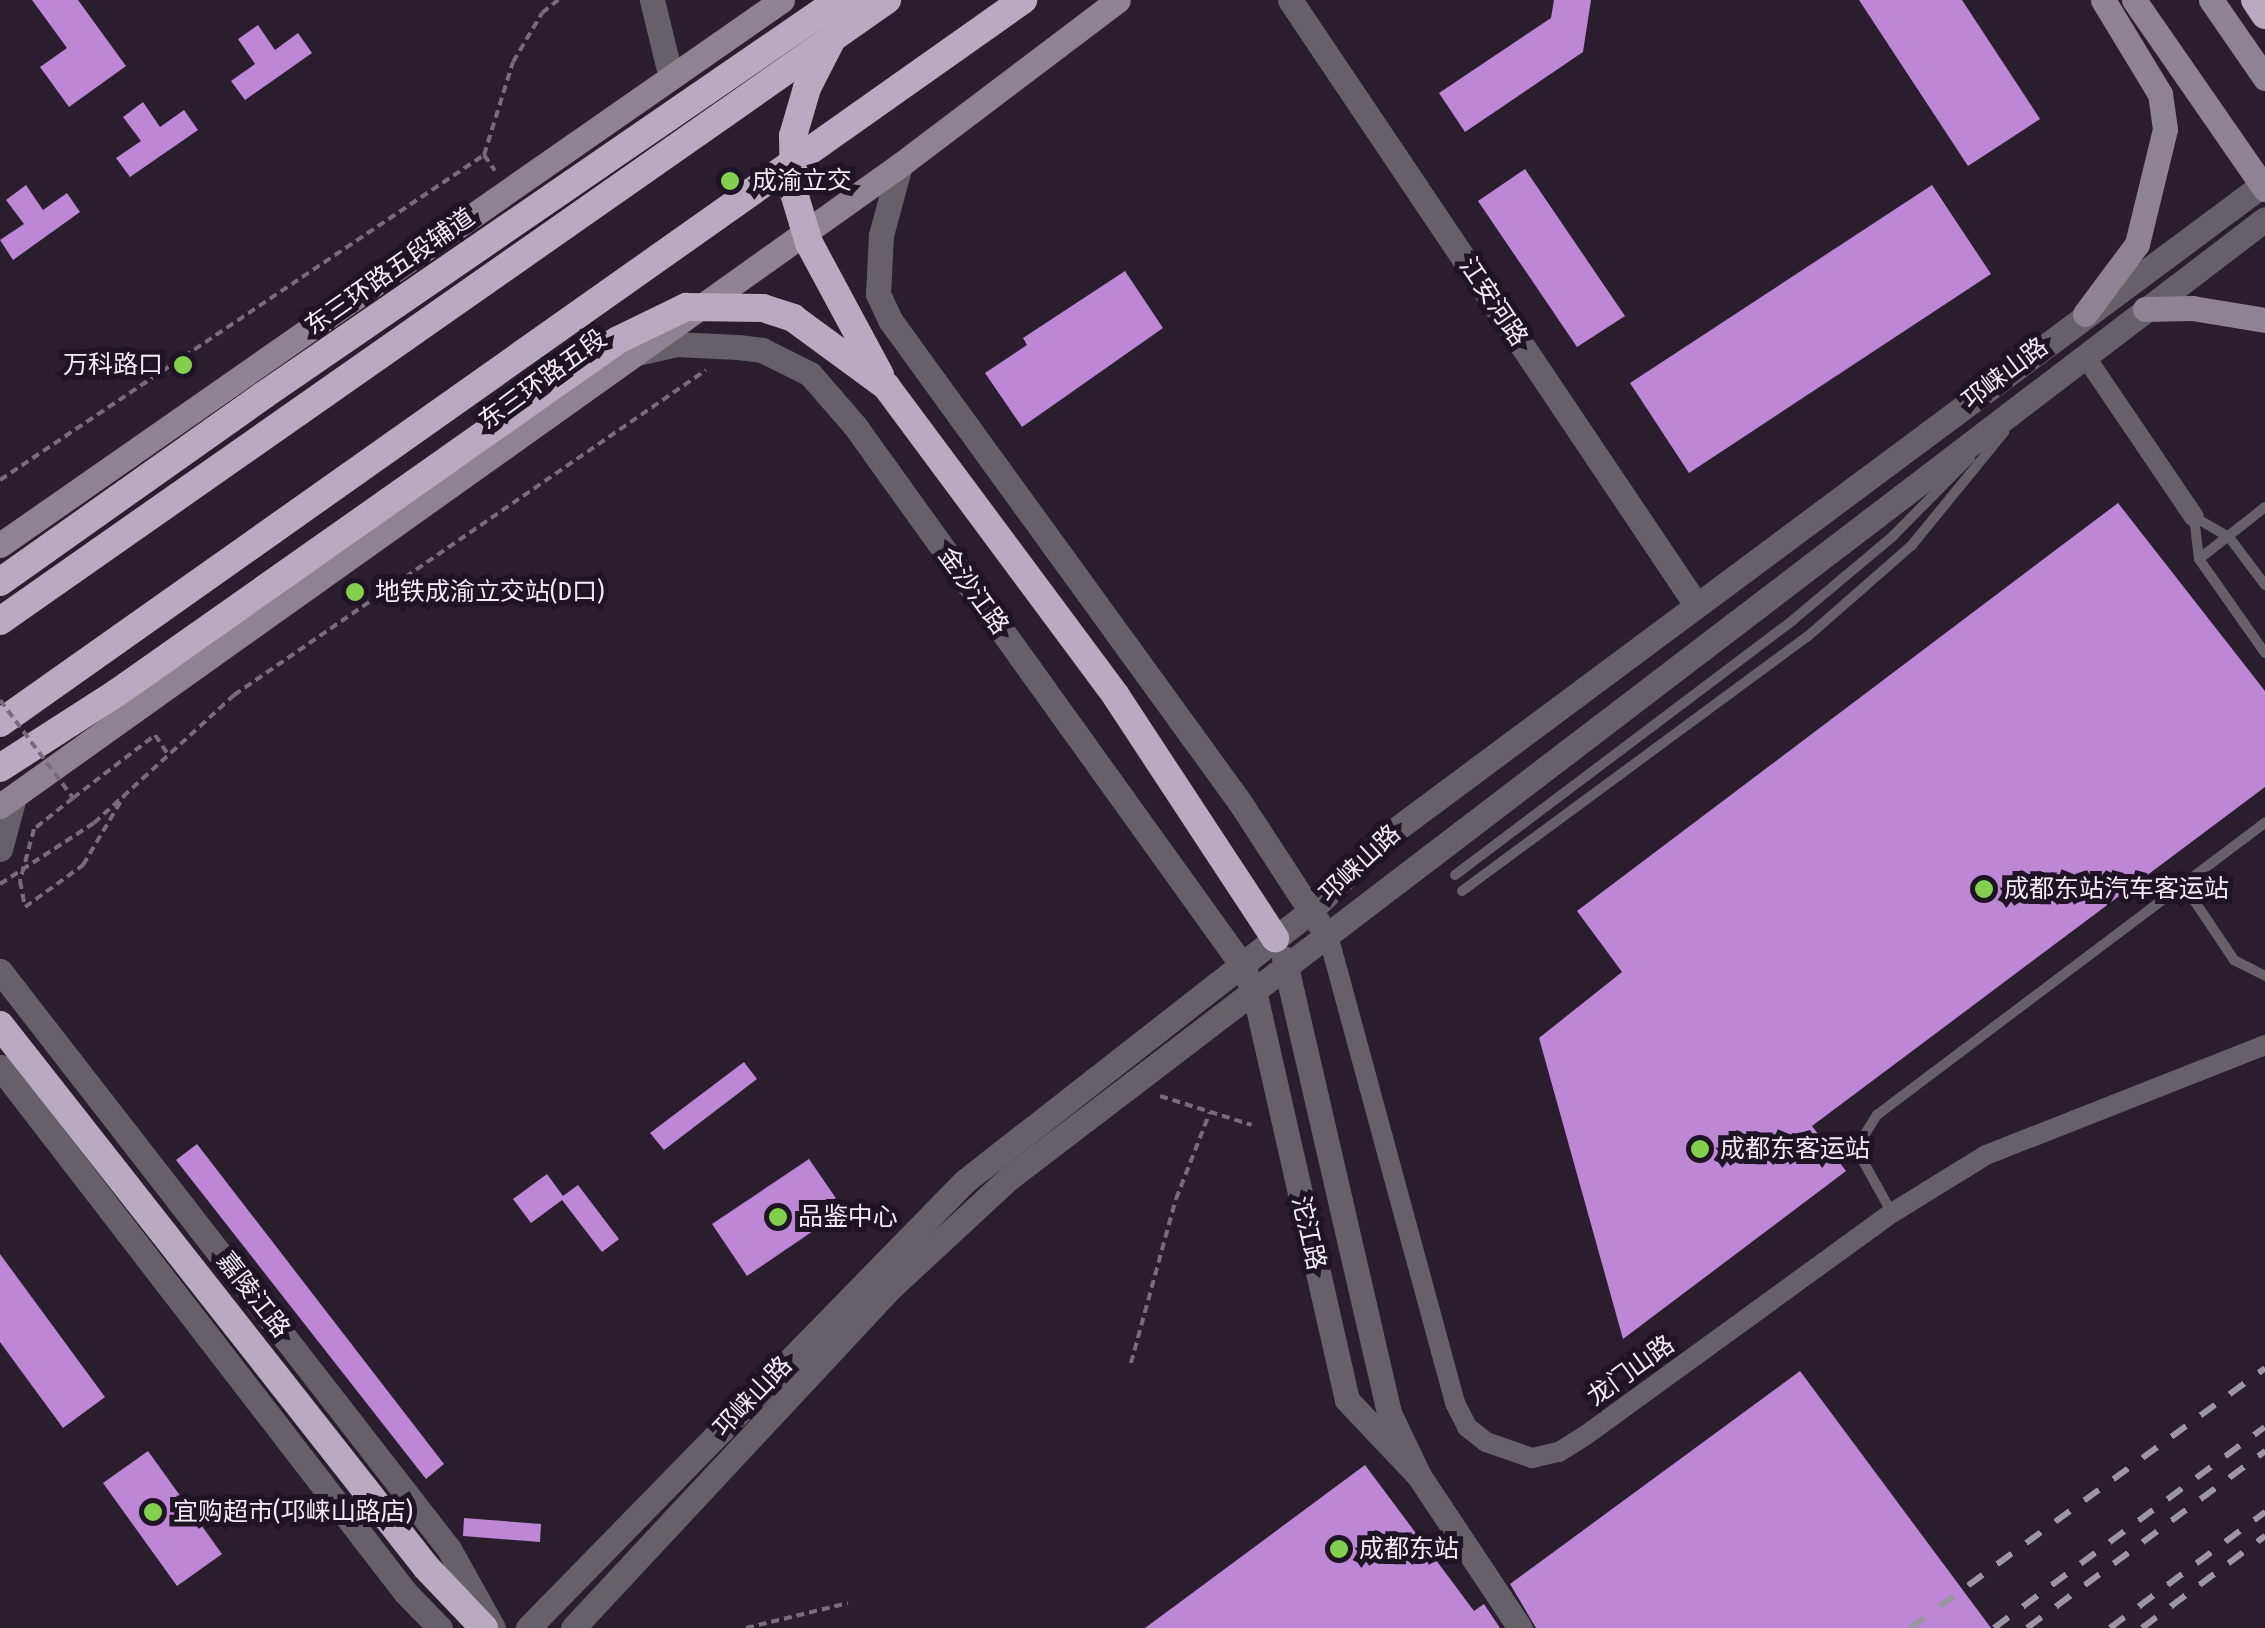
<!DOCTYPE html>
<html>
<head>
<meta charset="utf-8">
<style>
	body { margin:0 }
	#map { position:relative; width:2265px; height:1628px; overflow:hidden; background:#291d2e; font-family:"Fira Sans Condensed","Noto Sans SC",sans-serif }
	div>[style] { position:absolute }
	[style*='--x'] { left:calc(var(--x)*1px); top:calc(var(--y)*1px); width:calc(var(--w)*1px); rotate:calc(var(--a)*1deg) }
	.building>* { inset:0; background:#bd87d6 }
	.path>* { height:4px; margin-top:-2px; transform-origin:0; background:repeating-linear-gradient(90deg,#776c7b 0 8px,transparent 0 13px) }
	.service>* { height:10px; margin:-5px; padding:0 5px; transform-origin:5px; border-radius:5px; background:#666069 }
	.minor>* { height:20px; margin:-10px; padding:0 10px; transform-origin:10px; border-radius:10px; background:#666069 }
	.tertiary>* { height:25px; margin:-12.5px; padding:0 12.5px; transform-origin:12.5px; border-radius:12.5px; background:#666069 }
	.secondary>* { height:25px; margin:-12.5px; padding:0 12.5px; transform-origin:12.5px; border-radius:12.5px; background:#8d8391 }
	.trunk>* { height:28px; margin:-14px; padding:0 14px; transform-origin:14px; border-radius:14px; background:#b8abbf }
	.rail>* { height:6px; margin-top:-3px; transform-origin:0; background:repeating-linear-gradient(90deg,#9e95a3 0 18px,transparent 0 36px) }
	.path-bridge>* { height:4px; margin-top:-2px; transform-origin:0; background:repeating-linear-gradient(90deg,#776c7b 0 8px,transparent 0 13px) }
	.trunk-bridge>* { height:28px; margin:-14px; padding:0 14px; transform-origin:14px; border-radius:14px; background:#b8abbf }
	.dots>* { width:28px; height:28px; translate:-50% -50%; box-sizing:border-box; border:5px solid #1f1424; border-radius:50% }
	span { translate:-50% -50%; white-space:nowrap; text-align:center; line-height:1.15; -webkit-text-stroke:10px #1f1424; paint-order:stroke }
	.poi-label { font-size:25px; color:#f2ebf6 }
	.left { translate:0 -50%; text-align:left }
	.right { translate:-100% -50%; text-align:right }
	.street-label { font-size:25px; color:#f2ebf6 }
</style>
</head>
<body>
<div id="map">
	<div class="building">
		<i style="clip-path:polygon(32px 0,78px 0,126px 66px,69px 107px,40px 67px,67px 48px)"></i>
		<i style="clip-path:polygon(1554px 0,1591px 0,1583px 52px,1465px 132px,1439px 93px,1551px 18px)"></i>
		<i style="clip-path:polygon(1859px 0,1962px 0,2040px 119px,1968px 166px)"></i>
		<i style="clip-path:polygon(258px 25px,275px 50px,298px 33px,312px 53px,245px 100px,231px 81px,255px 64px,238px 39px)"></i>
		<i style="clip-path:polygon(143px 102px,160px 127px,184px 110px,198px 130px,130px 177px,116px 158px,141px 141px,123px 117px)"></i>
		<i style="clip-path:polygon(1525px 169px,1625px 316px,1577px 347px,1478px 201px)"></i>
		<i style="clip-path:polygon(26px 185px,43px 210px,67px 193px,80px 212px,13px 260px,0 240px,24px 224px,6px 200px)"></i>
		<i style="clip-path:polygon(1932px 185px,1991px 274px,1689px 473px,1630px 383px)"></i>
		<i style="clip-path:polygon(1125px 271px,1163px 328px,1022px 427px,985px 373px,1027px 345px,1023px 338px)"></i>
		<i style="clip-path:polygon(2118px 503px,2265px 691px,2265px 787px,1812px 1126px,1846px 1171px,1623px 1339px,1539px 1038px,1622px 972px,1577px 911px)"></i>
		<i style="clip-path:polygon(744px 1062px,757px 1079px,664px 1150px,650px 1133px)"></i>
		<i style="clip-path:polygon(197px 1144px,444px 1464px,426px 1479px,176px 1160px)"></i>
		<i style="clip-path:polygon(809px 1159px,844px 1210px,747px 1276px,712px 1224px)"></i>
		<i style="clip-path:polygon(547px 1174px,563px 1196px,578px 1185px,619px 1239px,602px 1252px,562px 1200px,531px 1223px,513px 1199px)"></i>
		<i style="clip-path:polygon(0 1254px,105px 1397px,63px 1428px,0 1342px)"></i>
		<i style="clip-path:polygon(1800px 1371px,1991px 1628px,1536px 1628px,1510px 1584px)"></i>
		<i style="clip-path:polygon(148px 1451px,222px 1554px,177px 1586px,103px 1483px)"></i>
		<i style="clip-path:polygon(1365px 1465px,1474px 1611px,1484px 1604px,1500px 1628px,1145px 1628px)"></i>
		<i style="clip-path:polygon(464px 1518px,541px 1524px,540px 1542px,463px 1536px)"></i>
	</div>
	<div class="path">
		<i style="--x:484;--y:155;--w:19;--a:55"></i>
		<i style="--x:0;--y:480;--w:583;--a:-33.88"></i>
		<i style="--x:484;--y:155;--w:97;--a:-72.7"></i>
		<i style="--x:513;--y:62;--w:57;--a:-59.4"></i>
		<i style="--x:542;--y:13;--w:21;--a:-39"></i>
		<i style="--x:155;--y:735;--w:23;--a:56"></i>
		<i style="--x:73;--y:798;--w:50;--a:141.5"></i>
		<i style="--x:34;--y:829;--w:54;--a:105.1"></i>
		<i style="--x:20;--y:881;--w:26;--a:79"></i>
		<i style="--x:25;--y:907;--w:72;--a:-35.9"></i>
		<i style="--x:83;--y:865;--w:80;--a:-59.3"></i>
		<i style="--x:0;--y:884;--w:112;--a:-33"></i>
		<i style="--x:94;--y:823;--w:190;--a:-42.4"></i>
		<i style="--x:234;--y:695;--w:573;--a:-34.55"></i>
		<i style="--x:1160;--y:1096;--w:96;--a:17.5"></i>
		<i style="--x:1131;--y:1363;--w:170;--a:-74.7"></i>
		<i style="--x:1176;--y:1199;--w:93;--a:-68.7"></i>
		<i style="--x:746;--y:1628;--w:105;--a:-13.8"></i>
	</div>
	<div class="service">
		<i style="--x:2194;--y:517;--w:42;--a:83.2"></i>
		<i style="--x:2199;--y:559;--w:115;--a:54.9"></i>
		<i style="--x:2194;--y:517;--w:40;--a:29.7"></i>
		<i style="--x:2229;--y:537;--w:60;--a:53.1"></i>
		<i style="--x:2199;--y:559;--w:84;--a:-38.2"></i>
		<i style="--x:1455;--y:875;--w:423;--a:-37"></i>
		<i style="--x:1793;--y:620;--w:131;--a:-40"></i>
		<i style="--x:1893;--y:536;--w:110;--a:-45.4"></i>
		<i style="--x:2183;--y:884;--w:92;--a:56.1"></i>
		<i style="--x:2234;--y:960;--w:35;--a:27"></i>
		<i style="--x:1462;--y:891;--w:428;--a:-36.4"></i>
		<i style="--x:1807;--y:637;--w:140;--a:-41.2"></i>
		<i style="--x:1912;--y:545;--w:146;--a:-50.8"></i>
		<i style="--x:1892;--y:1213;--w:62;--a:-119.1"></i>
		<i style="--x:1862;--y:1159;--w:17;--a:-97"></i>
		<i style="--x:1860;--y:1142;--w:32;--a:-58"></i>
		<i style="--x:1877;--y:1115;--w:486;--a:-37"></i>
	</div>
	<div class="minor">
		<i style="--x:2085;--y:356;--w:194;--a:55.9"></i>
		<i style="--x:1329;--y:939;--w:481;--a:74.8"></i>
		<i style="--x:1455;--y:1403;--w:27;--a:63"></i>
		<i style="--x:1467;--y:1427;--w:24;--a:38"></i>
		<i style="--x:1486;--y:1442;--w:49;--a:19.2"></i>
		<i style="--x:1532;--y:1458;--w:28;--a:-13"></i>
		<i style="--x:1559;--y:1452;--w:32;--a:-32"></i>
		<i style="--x:1586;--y:1435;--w:378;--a:-36"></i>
		<i style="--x:1892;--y:1213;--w:110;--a:-31.7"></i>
		<i style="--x:1986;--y:1155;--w:300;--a:-21.5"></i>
	</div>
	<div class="tertiary">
		<i style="--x:652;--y:0;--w:76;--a:76.3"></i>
		<i style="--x:1290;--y:0;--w:726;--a:56.11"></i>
		<i style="--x:900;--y:165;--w:73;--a:105.2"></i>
		<i style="--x:881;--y:235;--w:59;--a:92.9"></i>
		<i style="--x:878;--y:294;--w:29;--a:65"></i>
		<i style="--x:890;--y:320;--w:594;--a:54.04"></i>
		<i style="--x:1239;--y:801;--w:145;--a:56.9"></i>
		<i style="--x:637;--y:353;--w:39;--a:-13"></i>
		<i style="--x:675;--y:344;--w:63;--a:2.7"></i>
		<i style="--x:738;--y:347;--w:24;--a:7"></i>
		<i style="--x:762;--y:350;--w:54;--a:26.6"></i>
		<i style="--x:810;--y:374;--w:69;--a:49.1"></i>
		<i style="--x:855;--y:426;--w:664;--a:54.32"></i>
		<i style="--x:1242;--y:965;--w:33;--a:67"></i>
		<i style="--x:1255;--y:995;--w:415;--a:77.2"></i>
		<i style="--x:1347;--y:1400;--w:105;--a:46.5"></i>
		<i style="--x:0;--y:849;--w:54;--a:-74.9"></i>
		<i style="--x:1284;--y:958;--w:467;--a:77"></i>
		<i style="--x:1389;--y:1413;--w:70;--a:64.5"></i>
		<i style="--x:1419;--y:1476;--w:182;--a:56.4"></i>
		<i style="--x:0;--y:971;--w:732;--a:52.16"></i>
		<i style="--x:449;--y:1549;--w:90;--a:60.9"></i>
		<i style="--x:0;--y:1067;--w:663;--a:52.35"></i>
		<i style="--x:405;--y:1592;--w:50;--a:45.8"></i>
		<i style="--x:528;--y:1628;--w:625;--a:-45.65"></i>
		<i style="--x:965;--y:1181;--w:438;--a:-38"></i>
		<i style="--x:1310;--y:911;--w:107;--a:-44.2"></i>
		<i style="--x:1387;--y:836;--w:1094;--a:-36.64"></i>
		<i style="--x:573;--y:1628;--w:462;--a:-47"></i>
		<i style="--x:888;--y:1290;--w:165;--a:-42.8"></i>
		<i style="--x:1009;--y:1178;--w:1580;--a:-37.36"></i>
	</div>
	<div class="secondary">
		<i style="--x:2134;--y:0;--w:230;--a:55.3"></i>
		<i style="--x:2211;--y:0;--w:95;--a:55.3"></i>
		<i style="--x:2145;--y:309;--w:47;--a:-1.2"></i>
		<i style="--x:2192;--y:308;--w:74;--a:9.3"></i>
		<i style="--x:2085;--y:314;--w:87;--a:-53.4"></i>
		<i style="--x:2137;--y:244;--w:118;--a:-76.3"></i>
		<i style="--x:2165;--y:129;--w:35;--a:-98"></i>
		<i style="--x:2160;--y:94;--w:110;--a:-121.2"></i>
		<i style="--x:0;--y:545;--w:953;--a:-34.87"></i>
		<i style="--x:0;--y:806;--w:1105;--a:-35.46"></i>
		<i style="--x:900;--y:165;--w:273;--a:-37.1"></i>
	</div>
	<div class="trunk">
		<i style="--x:2255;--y:0;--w:18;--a:56"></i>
		<i style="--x:886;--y:386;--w:386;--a:53.4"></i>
		<i style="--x:1116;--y:696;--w:290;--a:56.7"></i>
		<i style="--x:0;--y:582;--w:324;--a:-35.3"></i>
		<i style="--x:0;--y:621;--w:1083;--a:-35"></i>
		<i style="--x:0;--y:723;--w:1253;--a:-35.25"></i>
		<i style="--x:0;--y:768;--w:140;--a:-32.8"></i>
		<i style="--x:0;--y:1025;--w:689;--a:51.83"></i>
		<i style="--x:426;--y:1567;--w:84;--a:46.4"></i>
	</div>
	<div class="rail">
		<i style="--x:1910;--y:1628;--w:440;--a:-36.2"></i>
		<i style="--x:1994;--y:1628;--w:337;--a:-36.6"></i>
		<i style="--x:2027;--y:1628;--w:297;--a:-36.6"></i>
		<i style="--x:2110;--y:1628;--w:194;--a:-36.8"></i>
		<i style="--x:2142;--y:1628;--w:154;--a:-36.8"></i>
	</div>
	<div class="path-bridge">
		<i style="--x:0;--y:700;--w:122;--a:53.3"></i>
		<i style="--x:73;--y:798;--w:103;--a:-37.5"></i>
	</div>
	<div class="trunk-bridge">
		<i style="--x:852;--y:0;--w:99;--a:117.1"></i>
		<i style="--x:807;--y:88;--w:50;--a:106.3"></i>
		<i style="--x:793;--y:136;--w:57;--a:89"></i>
		<i style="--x:794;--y:193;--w:52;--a:73.3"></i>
		<i style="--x:809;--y:243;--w:150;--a:61.7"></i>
		<i style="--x:264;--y:395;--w:698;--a:-34.49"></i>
		<i style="--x:118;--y:692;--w:611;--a:-35.15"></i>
		<i style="--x:618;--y:340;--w:76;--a:-25.9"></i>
		<i style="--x:686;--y:307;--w:77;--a:0.7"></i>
		<i style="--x:763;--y:308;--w:32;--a:18"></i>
		<i style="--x:793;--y:318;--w:115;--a:36.2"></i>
	</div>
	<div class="dots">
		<i style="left:730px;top:181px;background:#83d04f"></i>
		<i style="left:183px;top:365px;background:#83d04f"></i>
		<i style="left:355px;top:592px;background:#83d04f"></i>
		<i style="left:1984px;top:889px;background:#83d04f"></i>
		<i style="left:1700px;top:1149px;background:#83d04f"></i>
		<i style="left:778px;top:1217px;background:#83d04f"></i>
		<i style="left:153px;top:1512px;background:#83d04f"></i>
		<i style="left:1339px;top:1549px;background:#83d04f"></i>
	</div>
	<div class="poi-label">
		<span class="left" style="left:752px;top:181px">成渝立交</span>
		<span class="right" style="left:163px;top:365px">万科路口</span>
		<span class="left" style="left:375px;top:592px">地铁成渝立交站(D口)</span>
		<span class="left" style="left:2004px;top:889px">成都东站汽车客运站</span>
		<span class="left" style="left:1720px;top:1149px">成都东客运站</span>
		<span class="left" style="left:798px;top:1217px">品鉴中心</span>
		<span class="left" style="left:173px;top:1512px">宜购超市(邛崃山路店)</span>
		<span class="left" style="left:1359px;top:1549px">成都东站</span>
	</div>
	<div class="street-label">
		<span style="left:390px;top:272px;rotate:-35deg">东三环路五段辅道</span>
		<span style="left:1493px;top:302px;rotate:56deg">江安河路</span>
		<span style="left:2005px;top:374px;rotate:-37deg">邛崃山路</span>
		<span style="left:543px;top:380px;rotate:-36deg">东三环路五段</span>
		<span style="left:973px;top:591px;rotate:54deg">金沙江路</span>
		<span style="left:1360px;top:864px;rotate:-43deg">邛崃山路</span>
		<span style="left:1308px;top:1233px;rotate:77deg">沱江路</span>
		<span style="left:253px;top:1295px;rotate:52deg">嘉陵江路</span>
		<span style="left:1631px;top:1371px;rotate:-36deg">龙门山路</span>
		<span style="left:753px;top:1397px;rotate:-46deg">邛崃山路</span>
	</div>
</div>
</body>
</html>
